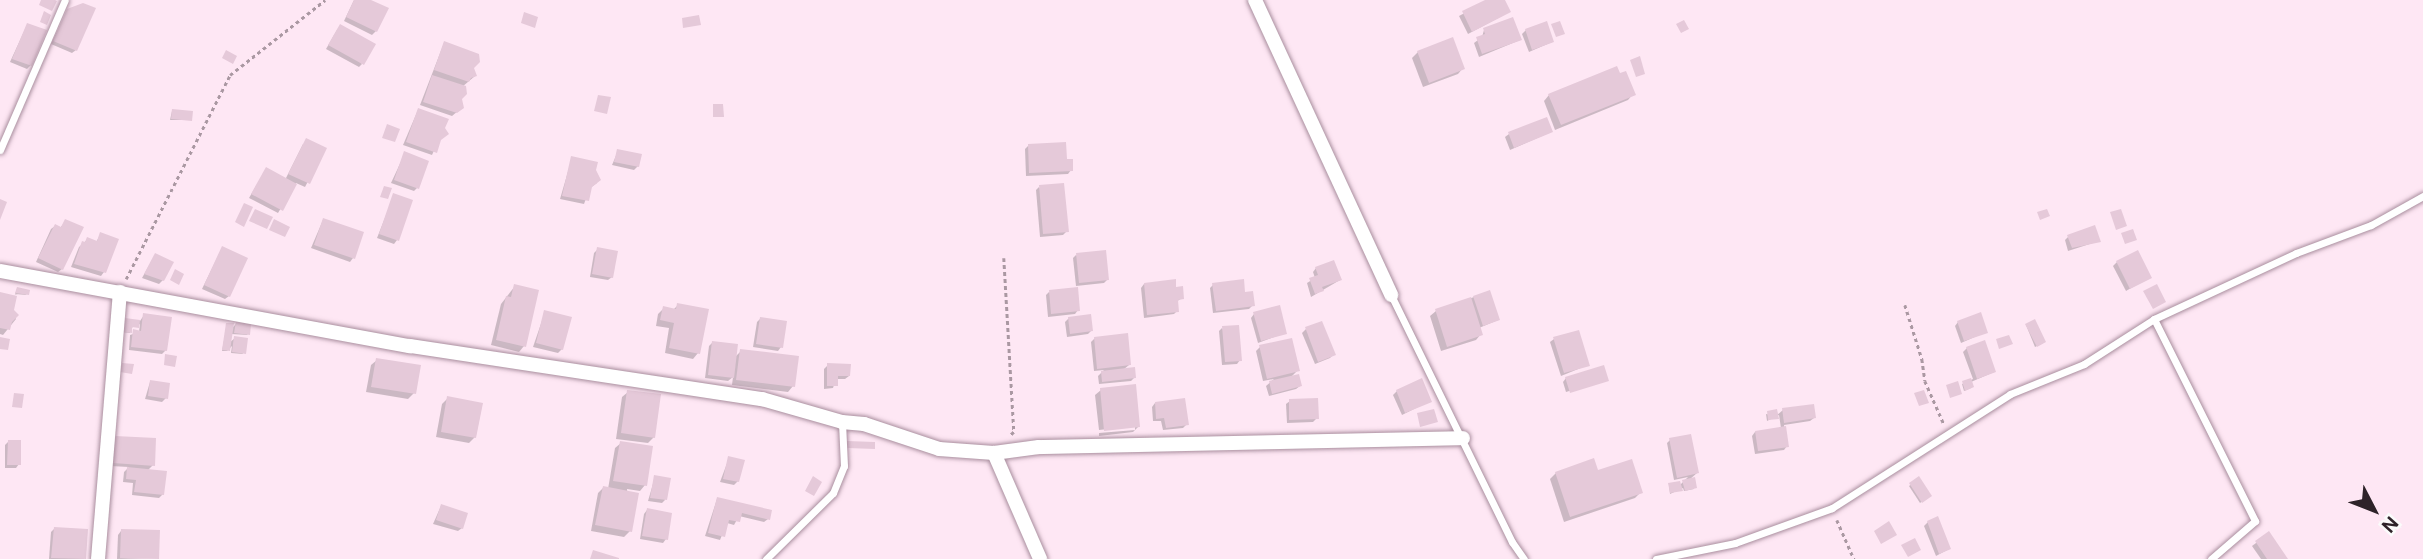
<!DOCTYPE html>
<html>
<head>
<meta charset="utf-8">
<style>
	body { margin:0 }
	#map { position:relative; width:2423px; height:559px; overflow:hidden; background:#fee7f4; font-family:"DM Sans",sans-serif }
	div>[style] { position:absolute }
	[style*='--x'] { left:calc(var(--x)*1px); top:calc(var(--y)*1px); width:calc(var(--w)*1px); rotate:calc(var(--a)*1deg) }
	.shadow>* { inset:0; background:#0003 }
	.building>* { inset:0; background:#e5c9d9 }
	.path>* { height:2.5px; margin-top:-1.25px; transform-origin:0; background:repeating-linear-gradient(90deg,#aa98a2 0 3.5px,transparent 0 7px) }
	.roads { filter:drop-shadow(0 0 2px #a98e9e) drop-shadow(0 0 2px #a98e9e) }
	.service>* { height:7px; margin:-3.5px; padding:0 3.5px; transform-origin:3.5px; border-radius:3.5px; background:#fff }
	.minor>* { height:14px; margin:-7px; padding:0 7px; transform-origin:7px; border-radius:7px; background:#fff }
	span { translate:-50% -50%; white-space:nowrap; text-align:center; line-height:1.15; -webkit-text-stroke:6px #fbfbfb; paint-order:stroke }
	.north { position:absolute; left:2339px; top:475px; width:70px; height:70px; -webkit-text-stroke:5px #fbfbfb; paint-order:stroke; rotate:132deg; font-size:19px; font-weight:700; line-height:28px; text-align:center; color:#2e2329 }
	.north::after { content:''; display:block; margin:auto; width:24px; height:32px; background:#2e2329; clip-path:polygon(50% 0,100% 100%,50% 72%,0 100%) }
</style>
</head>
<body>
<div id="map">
	<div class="shadow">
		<i style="clip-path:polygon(354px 0,367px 0,376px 31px,372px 35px,344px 21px)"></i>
		<i style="clip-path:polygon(1489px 0,1503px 0,1509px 12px,1468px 34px,1459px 16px)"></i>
		<i style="clip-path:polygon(68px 10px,76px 50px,72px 53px,51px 44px)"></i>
		<i style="clip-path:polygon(27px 25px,31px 65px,27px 69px,10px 62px)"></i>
		<i style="clip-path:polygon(337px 30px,362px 64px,359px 67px,326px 49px)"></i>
		<i style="clip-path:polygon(1484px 30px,1520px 40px,1479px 57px,1474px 43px,1482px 37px)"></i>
		<i style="clip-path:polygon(1526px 30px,1552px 42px,1529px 52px,1522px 34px)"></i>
		<i style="clip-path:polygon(444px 43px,472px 68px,475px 76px,462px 87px,458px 111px,452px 116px,420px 105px)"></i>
		<i style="clip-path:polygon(1418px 52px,1463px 68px,1458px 74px,1423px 87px,1412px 58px)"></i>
		<i style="clip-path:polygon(1619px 76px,1633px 94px,1628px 100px,1555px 130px,1544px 101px,1549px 95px)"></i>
		<i style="clip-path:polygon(418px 110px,439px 140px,432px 155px,403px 145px)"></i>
		<i style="clip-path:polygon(172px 111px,190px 120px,170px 120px)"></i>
		<i style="clip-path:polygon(1551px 132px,1510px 150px,1505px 137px,1509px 134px)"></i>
		<i style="clip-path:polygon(303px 144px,325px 149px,305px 187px,296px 183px,278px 213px,249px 198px,266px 169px,285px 180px)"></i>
		<i style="clip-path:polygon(1029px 145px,1065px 161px,1071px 170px,1068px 174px,1026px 176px,1025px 149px)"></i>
		<i style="clip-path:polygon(618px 151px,638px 166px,634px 170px,612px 165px)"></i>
		<i style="clip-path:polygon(405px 153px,417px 188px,414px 191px,391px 183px)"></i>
		<i style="clip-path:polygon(572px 158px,594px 170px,597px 183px,590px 188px,584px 204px,560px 199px)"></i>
		<i style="clip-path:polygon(1039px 187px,1067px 231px,1063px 235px,1040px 237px,1036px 190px)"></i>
		<i style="clip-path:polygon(394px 195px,397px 240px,394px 244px,377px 238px)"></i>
		<i style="clip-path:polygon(323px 220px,353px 258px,350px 262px,311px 248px)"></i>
		<i style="clip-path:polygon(66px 221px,62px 269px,58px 272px,36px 262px,51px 229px,55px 226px,60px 228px)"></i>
		<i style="clip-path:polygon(101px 234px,104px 272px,101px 276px,71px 267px,79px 247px,88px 239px,96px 242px)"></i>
		<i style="clip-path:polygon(2068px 237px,2099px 241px,2068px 251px,2065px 240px)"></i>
		<i style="clip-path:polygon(222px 248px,229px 296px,225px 299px,202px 289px)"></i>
		<i style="clip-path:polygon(598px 249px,612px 277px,608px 280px,590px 277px,594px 253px)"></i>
		<i style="clip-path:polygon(155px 255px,163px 280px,159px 284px,142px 278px)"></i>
		<i style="clip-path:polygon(1076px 255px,1107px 280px,1104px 283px,1076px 286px,1073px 258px)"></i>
		<i style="clip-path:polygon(2117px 262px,2150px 277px,2126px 291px,2113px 266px)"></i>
		<i style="clip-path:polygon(1316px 268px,1340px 280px,1311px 297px,1307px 283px,1315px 278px,1313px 272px)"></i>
		<i style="clip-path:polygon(1144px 284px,1175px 289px,1182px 298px,1176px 302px,1177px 311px,1174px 314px,1144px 318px,1141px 288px)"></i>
		<i style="clip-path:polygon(1213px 285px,1244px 294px,1253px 305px,1249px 309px,1213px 313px,1210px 288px)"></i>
		<i style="clip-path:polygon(515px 286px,524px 346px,519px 352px,491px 345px,501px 304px)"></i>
		<i style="clip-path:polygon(17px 289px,27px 295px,15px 294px,12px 310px,16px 319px,3px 335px,0 334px,0 294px,14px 297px)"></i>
		<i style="clip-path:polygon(1049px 292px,1078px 310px,1075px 314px,1048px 317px,1046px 295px)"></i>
		<i style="clip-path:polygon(1474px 297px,1498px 320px,1479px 328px,1481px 334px,1476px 340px,1441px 351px,1430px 316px,1436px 311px)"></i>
		<i style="clip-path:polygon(678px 305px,698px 353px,693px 359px,665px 353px,669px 328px,656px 326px,658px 314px,664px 308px,673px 310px)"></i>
		<i style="clip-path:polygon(545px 312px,562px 349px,558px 353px,533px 347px)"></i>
		<i style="clip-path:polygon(1254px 314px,1285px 333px,1258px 343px,1251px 318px)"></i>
		<i style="clip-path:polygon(144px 315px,166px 350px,162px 354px,129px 350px,130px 335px,139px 332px,140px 324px,131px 328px,130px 333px,122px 332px,125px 320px,140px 321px)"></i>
		<i style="clip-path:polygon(1069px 318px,1091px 331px,1088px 334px,1067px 337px,1065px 322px)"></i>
		<i style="clip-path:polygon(760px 319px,781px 347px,778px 351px,753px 347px,757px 322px)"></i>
		<i style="clip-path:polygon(1958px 322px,1986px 332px,1961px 343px,1955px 326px)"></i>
		<i style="clip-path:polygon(227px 324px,231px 329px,236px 324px,248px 335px,231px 334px,229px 343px,235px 338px,243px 354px,231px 353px,232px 346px,227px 351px,222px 351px)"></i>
		<i style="clip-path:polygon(2026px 325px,2043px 343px,2035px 347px)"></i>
		<i style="clip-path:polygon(1222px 328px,1240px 360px,1237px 364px,1222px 365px,1219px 331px)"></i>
		<i style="clip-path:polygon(1306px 329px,1334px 354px,1330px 358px,1315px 364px,1302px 333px)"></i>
		<i style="clip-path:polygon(1095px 338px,1129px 365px,1123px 370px,1134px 378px,1131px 381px,1099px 384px,1098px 376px,1104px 370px,1094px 371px,1091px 342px)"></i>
		<i style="clip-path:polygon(1554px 339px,1588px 365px,1561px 376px,1550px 342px)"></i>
		<i style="clip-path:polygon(713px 342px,735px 357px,741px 351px,793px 386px,788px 392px,732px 385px,733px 377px,728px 381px,705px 378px,709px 346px)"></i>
		<i style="clip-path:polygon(1260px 347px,1298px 370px,1291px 377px,1300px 386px,1296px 389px,1269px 396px,1266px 386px,1274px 379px,1263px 381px,1256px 351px)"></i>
		<i style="clip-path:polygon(1967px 348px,1994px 372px,1971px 382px,1971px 388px,1964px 391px,1962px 384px,1973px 379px,1963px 352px)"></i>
		<i style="clip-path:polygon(377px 360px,414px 393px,408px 399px,366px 392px,371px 365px)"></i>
		<i style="clip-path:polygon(828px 365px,849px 376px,845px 379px,836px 379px,833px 388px,824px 389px,824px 369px)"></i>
		<i style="clip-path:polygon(1566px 378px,1605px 380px,1566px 392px,1563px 382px)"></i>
		<i style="clip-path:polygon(150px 382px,166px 398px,162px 402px,145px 399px)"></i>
		<i style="clip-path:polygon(1101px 390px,1138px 427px,1133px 432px,1099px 436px,1099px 433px,1135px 430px,1135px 426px,1099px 430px,1095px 395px)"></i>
		<i style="clip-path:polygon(1397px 391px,1430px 401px,1402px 415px,1393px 395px)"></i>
		<i style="clip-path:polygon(628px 392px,654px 437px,648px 443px,616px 439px,622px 397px)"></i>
		<i style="clip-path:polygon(448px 398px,475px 437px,469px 443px,436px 437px,442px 404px)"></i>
		<i style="clip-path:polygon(1290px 401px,1317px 418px,1313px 422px,1287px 423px,1286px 404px)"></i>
		<i style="clip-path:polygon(1155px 403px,1187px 424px,1183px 428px,1163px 430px,1161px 421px,1153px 421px,1152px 407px)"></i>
		<i style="clip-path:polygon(1783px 410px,1814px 418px,1810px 421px,1784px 425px,1787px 446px,1784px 450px,1755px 454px,1752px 436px,1755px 432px,1781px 428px,1779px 415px,1767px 421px,1766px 414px,1776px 416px)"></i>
		<i style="clip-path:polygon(1670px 440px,1697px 473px,1689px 480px,1694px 489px,1684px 491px,1683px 488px,1670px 494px,1669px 485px,1680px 485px,1688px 477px,1674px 480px,1667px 443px)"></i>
		<i style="clip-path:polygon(112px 441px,153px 465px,147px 471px,163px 494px,159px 498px,132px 495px,133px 483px,123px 482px,124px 472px,129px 467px,110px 466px)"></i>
		<i style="clip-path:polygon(8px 442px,19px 464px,16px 468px,5px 468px,5px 445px)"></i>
		<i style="clip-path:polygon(621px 443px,645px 485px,640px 491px,627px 489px,630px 531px,624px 537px,591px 531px,598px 493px,603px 488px,608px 489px,615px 448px)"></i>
		<i style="clip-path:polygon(729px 458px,738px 481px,734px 485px,720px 482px)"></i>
		<i style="clip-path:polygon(1556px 473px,1597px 473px,1641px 492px,1635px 498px,1564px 522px,1550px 479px)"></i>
		<i style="clip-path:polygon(655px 477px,665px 500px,662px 503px,648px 501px)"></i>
		<i style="clip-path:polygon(1919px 479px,1930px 495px,1920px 503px,1909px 486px)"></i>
		<i style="clip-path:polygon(717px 499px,768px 519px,764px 522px,739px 516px,734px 525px,727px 523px,720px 540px,705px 536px)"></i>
		<i style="clip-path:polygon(441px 506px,462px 528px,458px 531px,433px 524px)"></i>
		<i style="clip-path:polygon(647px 510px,666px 539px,663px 543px,640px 539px,644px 514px)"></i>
		<i style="clip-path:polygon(1928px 522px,1949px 549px,1936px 556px,1924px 526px)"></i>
		<i style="clip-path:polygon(54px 529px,86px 531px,84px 559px,49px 559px,51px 532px)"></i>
		<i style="clip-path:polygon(121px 531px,157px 558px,117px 559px,118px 535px)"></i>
		<i style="clip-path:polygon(2268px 534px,2286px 559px,2261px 559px,2252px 546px)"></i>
	</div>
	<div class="building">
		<i style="clip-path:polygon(41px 0,55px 0,57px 1px,52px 11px,39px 5px)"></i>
		<i style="clip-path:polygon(354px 0,371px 0,389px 8px,377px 32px,346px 17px)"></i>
		<i style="clip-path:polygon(1485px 0,1505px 0,1511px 12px,1472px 32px,1462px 11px)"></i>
		<i style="clip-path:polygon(83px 3px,96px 8px,77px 51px,53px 41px,67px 9px)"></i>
		<i style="clip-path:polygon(44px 11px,51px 15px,47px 25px,40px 22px)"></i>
		<i style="clip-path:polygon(524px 12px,538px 17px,535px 28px,521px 23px)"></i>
		<i style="clip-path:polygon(699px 15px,701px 25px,683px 28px,682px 18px)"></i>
		<i style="clip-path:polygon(1513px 17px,1522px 40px,1482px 54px,1476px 37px,1485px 34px,1483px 28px)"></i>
		<i style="clip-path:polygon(1684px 20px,1689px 29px,1681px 33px,1676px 24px)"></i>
		<i style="clip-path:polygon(1547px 21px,1554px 42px,1532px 50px,1525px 29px)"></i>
		<i style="clip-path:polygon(1560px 21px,1565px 34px,1556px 37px,1551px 24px)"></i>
		<i style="clip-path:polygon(27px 23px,47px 30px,32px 66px,12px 59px)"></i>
		<i style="clip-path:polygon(340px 24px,376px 44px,364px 65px,328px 45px)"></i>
		<i style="clip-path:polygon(1453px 37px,1465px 69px,1429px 83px,1417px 51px)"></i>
		<i style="clip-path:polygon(444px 41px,479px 54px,480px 62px,474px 68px,477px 76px,471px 78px,469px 82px,434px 70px)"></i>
		<i style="clip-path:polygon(226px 50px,237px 56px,233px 64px,222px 58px)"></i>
		<i style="clip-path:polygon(1640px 56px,1645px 74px,1636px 77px,1630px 60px)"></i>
		<i style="clip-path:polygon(1617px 66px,1620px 73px,1626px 71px,1636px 95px,1561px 125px,1548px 94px)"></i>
		<i style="clip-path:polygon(432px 75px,466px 86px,467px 94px,462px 99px,464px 108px,457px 113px,423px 102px)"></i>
		<i style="clip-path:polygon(598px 95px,611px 97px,607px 114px,594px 111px)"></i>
		<i style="clip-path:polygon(713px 104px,723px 104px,724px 117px,713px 117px)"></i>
		<i style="clip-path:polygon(418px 108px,449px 119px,445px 128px,449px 134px,441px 140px,437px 153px,406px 142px)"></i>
		<i style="clip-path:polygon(172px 109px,193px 111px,192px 121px,171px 119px)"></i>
		<i style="clip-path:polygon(1547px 117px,1553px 132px,1514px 148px,1508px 132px)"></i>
		<i style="clip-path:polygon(387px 124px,400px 129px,395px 142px,382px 138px)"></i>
		<i style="clip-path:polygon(306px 138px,327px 148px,310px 184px,288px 174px)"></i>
		<i style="clip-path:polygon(1066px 142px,1067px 159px,1073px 159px,1073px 171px,1029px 173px,1028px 144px)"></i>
		<i style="clip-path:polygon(617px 149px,642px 154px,639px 167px,614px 162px)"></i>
		<i style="clip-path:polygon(404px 151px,429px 161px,419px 189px,394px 180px)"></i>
		<i style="clip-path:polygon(571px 156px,598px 162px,596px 170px,601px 180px,592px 187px,589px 201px,562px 196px)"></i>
		<i style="clip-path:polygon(266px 167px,297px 184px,283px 211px,251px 194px)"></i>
		<i style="clip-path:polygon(1064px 183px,1069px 232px,1043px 234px,1039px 185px)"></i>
		<i style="clip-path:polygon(384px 186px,392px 188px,388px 199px,380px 197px)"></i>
		<i style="clip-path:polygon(393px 193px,413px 200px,399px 241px,379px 234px)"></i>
		<i style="clip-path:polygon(0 199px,7px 202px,0 220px)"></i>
		<i style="clip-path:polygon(244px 203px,253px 207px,244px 227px,235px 222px)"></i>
		<i style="clip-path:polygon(255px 209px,273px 217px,267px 229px,249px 221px)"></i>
		<i style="clip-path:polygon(2047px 209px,2050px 216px,2040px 220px,2037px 212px)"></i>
		<i style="clip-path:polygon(2121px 209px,2127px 226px,2116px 230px,2110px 212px)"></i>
		<i style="clip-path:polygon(323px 218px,364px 232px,355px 259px,314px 245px)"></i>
		<i style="clip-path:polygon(65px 219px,84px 227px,63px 270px,38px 258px,55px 224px,61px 227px)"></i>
		<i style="clip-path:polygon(274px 219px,290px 227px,285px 237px,269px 230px)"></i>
		<i style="clip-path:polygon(2095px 225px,2101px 242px,2072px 248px,2067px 235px)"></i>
		<i style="clip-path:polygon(2133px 229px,2137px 240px,2125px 244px,2121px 233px)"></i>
		<i style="clip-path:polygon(100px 232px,119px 239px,106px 273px,74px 264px,82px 241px,85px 242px,87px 237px,97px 241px)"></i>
		<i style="clip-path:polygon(222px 246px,248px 258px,230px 297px,204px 285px)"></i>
		<i style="clip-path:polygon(597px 247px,618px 251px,613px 278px,592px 274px)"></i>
		<i style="clip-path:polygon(1106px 250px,1109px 280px,1079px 283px,1076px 253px)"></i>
		<i style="clip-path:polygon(2138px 250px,2152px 278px,2130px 289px,2116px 261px)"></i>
		<i style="clip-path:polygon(155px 253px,174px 262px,164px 281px,144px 274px)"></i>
		<i style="clip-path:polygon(1334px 260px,1342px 280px,1322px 287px,1324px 291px,1315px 294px,1309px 278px,1318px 275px,1315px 267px)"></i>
		<i style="clip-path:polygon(175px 269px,184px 274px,179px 285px,170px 280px)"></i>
		<i style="clip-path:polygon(1176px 279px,1176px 287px,1183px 286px,1184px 299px,1178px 300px,1179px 312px,1147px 315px,1144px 283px)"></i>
		<i style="clip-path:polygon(1244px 279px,1245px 292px,1253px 291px,1255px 306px,1216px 311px,1212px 283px)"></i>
		<i style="clip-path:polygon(514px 284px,539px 290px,526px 347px,496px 340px,506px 296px,511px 297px)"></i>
		<i style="clip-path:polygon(2157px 284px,2166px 302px,2153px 309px,2143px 291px)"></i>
		<i style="clip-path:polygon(17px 287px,30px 290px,29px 295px,15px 293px)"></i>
		<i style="clip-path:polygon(1078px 287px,1080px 311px,1051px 314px,1049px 290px)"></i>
		<i style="clip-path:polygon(1490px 290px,1500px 320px,1483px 326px,1473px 296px)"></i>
		<i style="clip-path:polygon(0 292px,17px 296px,14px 310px,19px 315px,12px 322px,10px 330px,0 328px)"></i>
		<i style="clip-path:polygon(1471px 297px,1483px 335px,1447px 347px,1435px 309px)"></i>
		<i style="clip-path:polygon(677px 303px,709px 309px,700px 354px,669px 348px,674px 323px,660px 320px,663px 306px,676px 309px)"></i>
		<i style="clip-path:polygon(1280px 305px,1287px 334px,1261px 341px,1253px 312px)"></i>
		<i style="clip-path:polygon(544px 310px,572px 317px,563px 350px,536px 343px)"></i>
		<i style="clip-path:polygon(1981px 312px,1988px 333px,1964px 341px,1957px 321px)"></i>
		<i style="clip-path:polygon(143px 313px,172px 317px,167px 351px,131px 347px,133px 329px,141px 331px)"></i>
		<i style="clip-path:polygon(1091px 314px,1093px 331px,1070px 334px,1068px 317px)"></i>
		<i style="clip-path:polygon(760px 317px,787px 321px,783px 348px,756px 344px)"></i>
		<i style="clip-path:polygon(125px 318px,140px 320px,139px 328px,132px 327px,132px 333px,123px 332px)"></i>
		<i style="clip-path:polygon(2035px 319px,2046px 342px,2037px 347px,2025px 324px)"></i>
		<i style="clip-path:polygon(1322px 321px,1336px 355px,1318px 362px,1305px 327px)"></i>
		<i style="clip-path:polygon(236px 322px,251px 324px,250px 335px,234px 333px)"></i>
		<i style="clip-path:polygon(226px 323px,234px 323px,230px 351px,222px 350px)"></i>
		<i style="clip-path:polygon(1239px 325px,1242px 361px,1225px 362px,1222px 326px)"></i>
		<i style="clip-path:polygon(1579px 330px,1590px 366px,1564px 373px,1553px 337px)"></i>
		<i style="clip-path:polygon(1128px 333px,1131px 365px,1097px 369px,1094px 337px)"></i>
		<i style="clip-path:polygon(2009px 335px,2013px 344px,1999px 349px,1996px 339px)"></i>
		<i style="clip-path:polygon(234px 336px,248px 338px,246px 354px,232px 352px)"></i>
		<i style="clip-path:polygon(0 337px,10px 339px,8px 350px,0 349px)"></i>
		<i style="clip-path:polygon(1292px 338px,1300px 371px,1267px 379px,1259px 345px)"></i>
		<i style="clip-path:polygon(1985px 340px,1996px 372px,1977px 379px,1966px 347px)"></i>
		<i style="clip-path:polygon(712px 341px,738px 344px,734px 378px,708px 375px)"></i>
		<i style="clip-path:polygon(740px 349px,799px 356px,795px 387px,736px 380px)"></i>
		<i style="clip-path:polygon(165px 354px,177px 356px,175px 367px,164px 365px)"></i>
		<i style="clip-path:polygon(376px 358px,421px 365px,416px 394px,371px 387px)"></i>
		<i style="clip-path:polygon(122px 363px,134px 364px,132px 374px,120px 372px)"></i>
		<i style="clip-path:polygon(827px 363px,851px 364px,850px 376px,838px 376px,838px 386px,827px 386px)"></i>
		<i style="clip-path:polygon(1604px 365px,1609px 381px,1570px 393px,1565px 377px)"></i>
		<i style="clip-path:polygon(1135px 367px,1136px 378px,1102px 382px,1101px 371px)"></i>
		<i style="clip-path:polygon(1299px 374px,1302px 386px,1272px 394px,1269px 381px)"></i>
		<i style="clip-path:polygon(1422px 378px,1432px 402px,1405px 413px,1396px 390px)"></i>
		<i style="clip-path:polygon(1971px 378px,1974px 387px,1965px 391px,1962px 381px)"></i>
		<i style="clip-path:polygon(150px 380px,170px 383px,168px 399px,148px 396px)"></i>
		<i style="clip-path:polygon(1958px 381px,1962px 394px,1950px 398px,1946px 385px)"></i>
		<i style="clip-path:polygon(1136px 384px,1140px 427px,1104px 431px,1100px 388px)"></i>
		<i style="clip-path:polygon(627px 390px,661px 394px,655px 438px,621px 433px)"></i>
		<i style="clip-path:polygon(1924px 390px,1929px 403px,1919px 406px,1914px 393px)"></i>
		<i style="clip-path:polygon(14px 393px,24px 394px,22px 408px,12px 407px)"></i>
		<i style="clip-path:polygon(447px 396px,483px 403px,476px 438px,441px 432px)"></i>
		<i style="clip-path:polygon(1185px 398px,1189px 425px,1166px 428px,1164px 418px,1156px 419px,1155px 402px)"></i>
		<i style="clip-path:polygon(1318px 398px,1319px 419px,1289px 420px,1289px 399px)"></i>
		<i style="clip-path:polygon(1814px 404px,1816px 418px,1784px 423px,1782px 408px)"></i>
		<i style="clip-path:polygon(1434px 409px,1438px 422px,1420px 427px,1417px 413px)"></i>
		<i style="clip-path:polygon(1777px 409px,1779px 419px,1768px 420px,1767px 411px)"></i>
		<i style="clip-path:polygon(1786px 426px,1789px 447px,1758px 451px,1755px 431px)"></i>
		<i style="clip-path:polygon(1691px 434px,1699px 473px,1677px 478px,1669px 438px)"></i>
		<i style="clip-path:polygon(115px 436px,156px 438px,155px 466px,113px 463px)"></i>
		<i style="clip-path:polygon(8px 440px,21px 440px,21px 465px,7px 465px)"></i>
		<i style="clip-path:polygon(620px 441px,653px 446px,647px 486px,613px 481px)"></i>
		<i style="clip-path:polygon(847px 441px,875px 442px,875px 449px,847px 448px)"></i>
		<i style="clip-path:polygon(728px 456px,745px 460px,739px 482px,723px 479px)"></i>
		<i style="clip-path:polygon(1594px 458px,1598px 470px,1632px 459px,1643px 493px,1570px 517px,1555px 472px)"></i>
		<i style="clip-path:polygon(127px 467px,167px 471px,164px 495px,134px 492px,136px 480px,126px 479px)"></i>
		<i style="clip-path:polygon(654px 475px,671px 478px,667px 500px,650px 498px)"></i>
		<i style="clip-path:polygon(813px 476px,822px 482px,814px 496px,805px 491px)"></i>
		<i style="clip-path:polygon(1919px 476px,1932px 496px,1922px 503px,1909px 483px)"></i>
		<i style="clip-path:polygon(1695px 477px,1697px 488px,1685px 491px,1682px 480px)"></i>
		<i style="clip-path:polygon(1680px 481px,1683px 491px,1670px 493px,1668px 483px)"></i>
		<i style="clip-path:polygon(603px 486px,639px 493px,632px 532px,595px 525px)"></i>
		<i style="clip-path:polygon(717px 497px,772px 510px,770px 520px,742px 513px,740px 522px,729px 520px,725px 537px,708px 533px)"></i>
		<i style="clip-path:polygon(441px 504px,468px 513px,463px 529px,436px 520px)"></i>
		<i style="clip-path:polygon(647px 508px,672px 513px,668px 540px,642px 536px)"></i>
		<i style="clip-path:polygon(1938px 516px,1951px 549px,1939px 554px,1927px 521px)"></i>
		<i style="clip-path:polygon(1889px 521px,1897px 535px,1881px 544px,1874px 531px)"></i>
		<i style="clip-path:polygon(54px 527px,88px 529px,86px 559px,51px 558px)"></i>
		<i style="clip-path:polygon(121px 529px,160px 530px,159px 559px,120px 558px)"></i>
		<i style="clip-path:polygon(2269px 531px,2288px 559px,2267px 559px,2255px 541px)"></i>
		<i style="clip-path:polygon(1915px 538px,1921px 550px,1908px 557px,1901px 545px)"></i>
		<i style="clip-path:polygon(593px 550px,619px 558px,619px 559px,590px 559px)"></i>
	</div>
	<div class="path">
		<i style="--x:1004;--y:258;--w:174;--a:86.7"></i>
		<i style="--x:1014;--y:432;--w:4;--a:135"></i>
		<i style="--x:126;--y:279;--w:229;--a:-63"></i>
		<i style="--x:230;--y:75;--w:121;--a:-38.3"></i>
		<i style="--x:1905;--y:305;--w:57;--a:72.5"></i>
		<i style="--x:1922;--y:359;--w:22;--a:82"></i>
		<i style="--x:1925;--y:381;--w:47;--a:66.2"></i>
		<i style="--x:1837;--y:520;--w:43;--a:66.4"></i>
	</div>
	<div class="roads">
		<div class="service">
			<i style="--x:0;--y:150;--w:163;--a:-66.6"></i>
			<i style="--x:1391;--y:295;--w:275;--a:63.9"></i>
			<i style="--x:1512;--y:542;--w:21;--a:55"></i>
			<i style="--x:2154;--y:319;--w:226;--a:63.4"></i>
			<i style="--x:2255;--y:521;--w:58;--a:139.2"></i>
			<i style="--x:766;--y:559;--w:94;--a:-44.6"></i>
			<i style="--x:833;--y:493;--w:29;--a:-68"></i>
			<i style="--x:844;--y:466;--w:44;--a:-92.6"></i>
			<i style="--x:1656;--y:559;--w:81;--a:-11.4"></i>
			<i style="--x:1735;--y:543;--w:103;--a:-19.8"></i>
			<i style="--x:1832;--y:508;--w:211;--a:-32.6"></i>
			<i style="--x:2010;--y:394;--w:80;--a:-22.1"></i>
			<i style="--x:2084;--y:364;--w:83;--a:-32.7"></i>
			<i style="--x:2154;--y:319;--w:157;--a:-24.9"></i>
			<i style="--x:2296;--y:253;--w:80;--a:-20.5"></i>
			<i style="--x:2371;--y:225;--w:60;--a:-29.1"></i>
		</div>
		<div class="minor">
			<i style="--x:1255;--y:0;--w:325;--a:65.2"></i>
			<i style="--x:0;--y:271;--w:417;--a:10.4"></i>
			<i style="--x:410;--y:346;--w:356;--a:8.6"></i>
			<i style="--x:762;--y:399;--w:83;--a:16"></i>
			<i style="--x:842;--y:422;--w:22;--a:5"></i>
			<i style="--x:864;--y:424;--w:79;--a:18.4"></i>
			<i style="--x:939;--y:449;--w:55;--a:4.2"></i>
			<i style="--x:994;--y:453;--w:45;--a:-7.6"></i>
			<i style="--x:1039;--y:447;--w:424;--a:-1.2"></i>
			<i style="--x:994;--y:453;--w:116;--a:66.5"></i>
			<i style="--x:98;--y:559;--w:268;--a:-85.3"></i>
		</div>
	</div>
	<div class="north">N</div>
</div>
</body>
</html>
